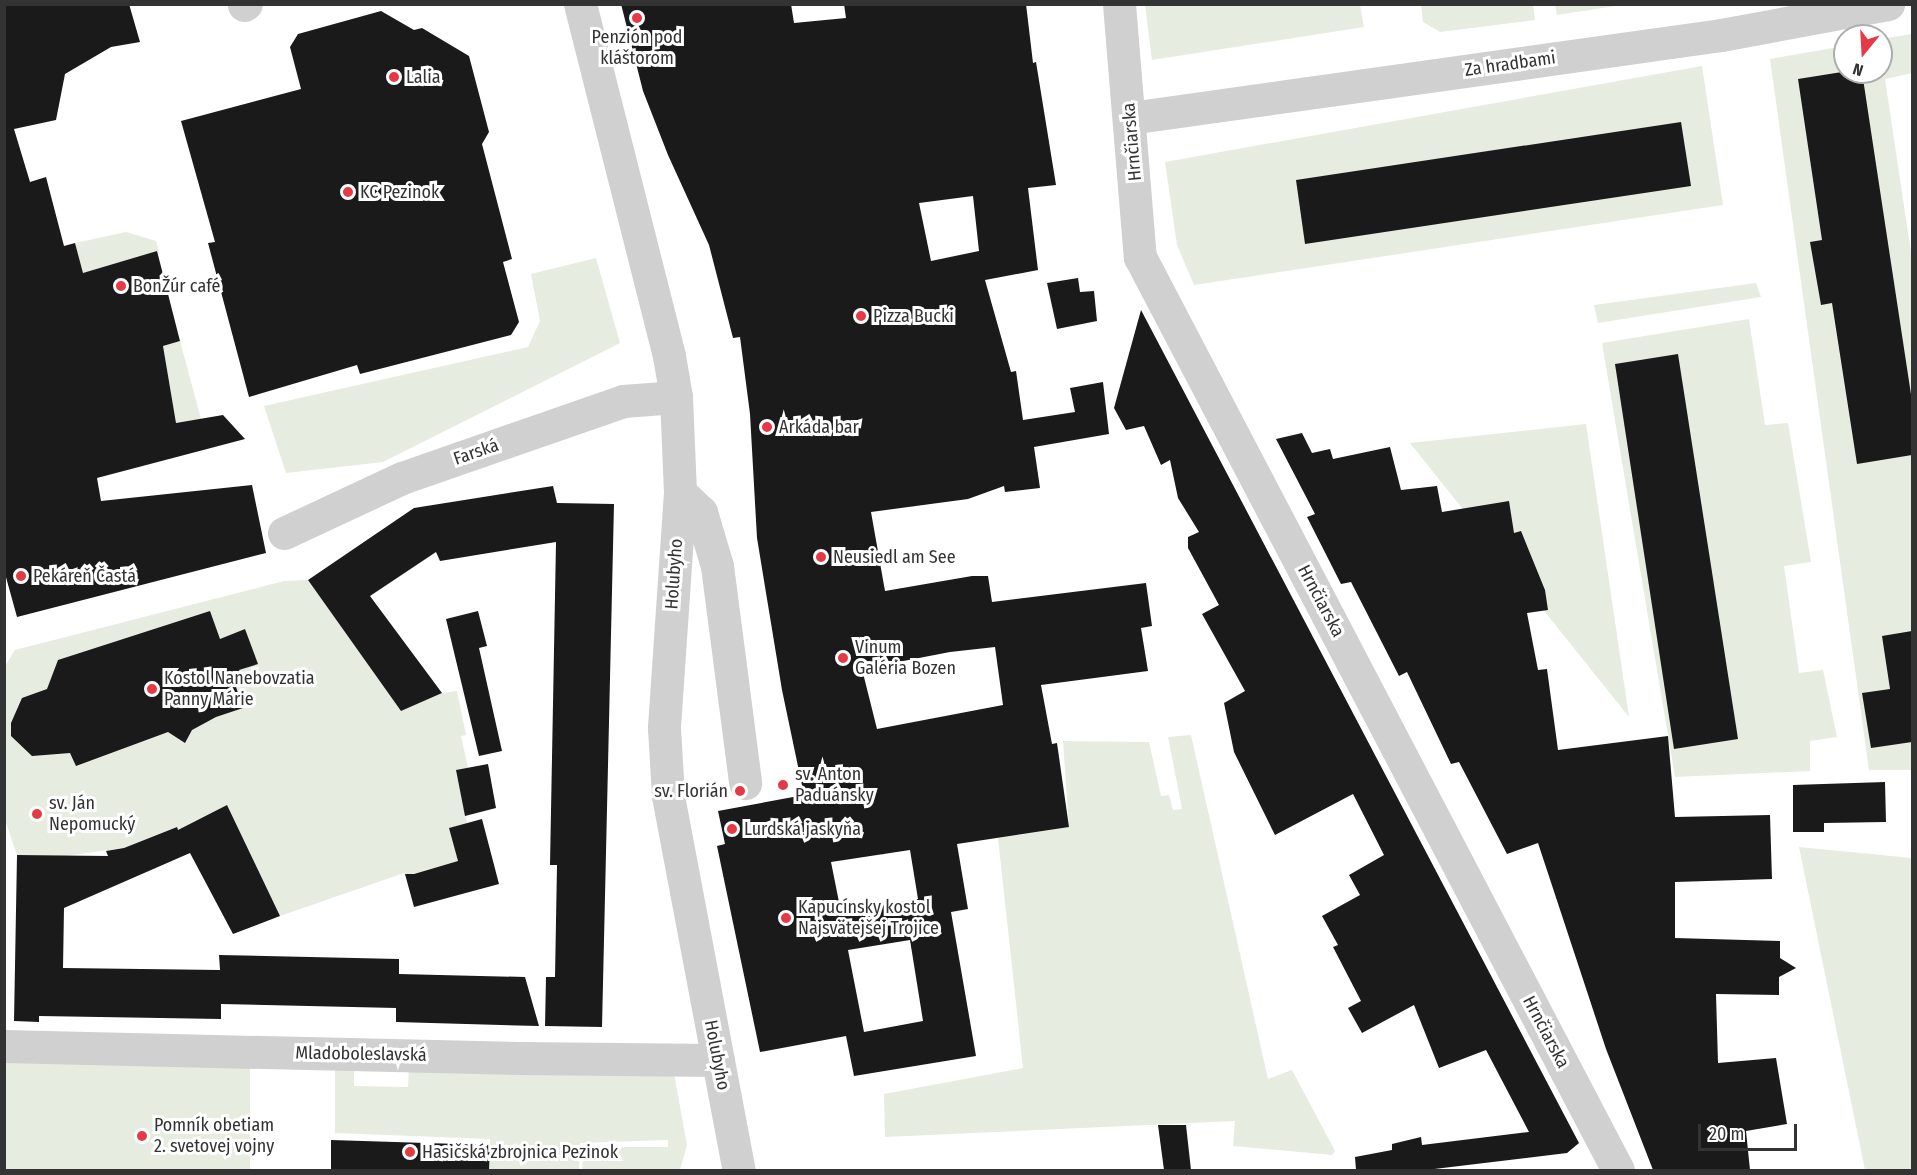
<!DOCTYPE html>
<html>
<head>
<meta charset="utf-8">
<style>
	body { margin:0 }
	#map { position:relative; width:1917px; height:1175px; overflow:hidden; background:#fff; font-family:"Fira Sans Condensed",sans-serif }
	div>[style] { position:absolute }
	[style*='--x'] { left:calc(var(--x)*1px); top:calc(var(--y)*1px); width:calc(var(--w)*1px); rotate:calc(var(--a)*1deg) }
	.green>* { inset:0; background:#e6ecdf }
	.building>* { inset:0; background:#1a1a1a }
	.minor>* { height:33px; margin:-16.5px; padding:0 16.5px; transform-origin:16.5px; border-radius:16.5px; background:#d0d0d0 }
	.dots>* { width:16px; height:16px; translate:-50% -50%; box-sizing:border-box; border:3px solid #fff; border-radius:50% }
	span { translate:-50% -50%; white-space:nowrap; text-align:center; line-height:1.15; -webkit-text-stroke:6px #fff; paint-order:stroke }
	.poi-label { font-size:18px; color:#333 }
	.left { translate:0 -50%; text-align:left }
	.right { translate:-100% -50%; text-align:right }
	.street-label { font-size:18px; color:#333 }
	.frame { position:absolute; inset:0; border:6px solid #333; pointer-events:none }
	.north { position:absolute; left:1833px; top:24px; width:60px; height:60px; box-sizing:border-box; background:#fff; border:2px solid #adadad; border-radius:50%; rotate:198deg; font-size:16px; font-weight:700; line-height:24px; text-align:center; color:#333 }
	.north::after { content:''; display:block; margin:auto; width:21px; height:27px; background:#e63946; clip-path:polygon(50% 0,100% 100%,50% 72%,0 100%) }
	.scale { position:absolute; left:1698px; top:1124px; width:99px; height:27px; box-sizing:border-box; border:3px solid #333; border-top:0; padding-left:8px; font-size:18px; line-height:21px; white-space:nowrap; color:#333; -webkit-text-stroke:4px #fff; paint-order:stroke }
</style>
</head>
<body>
<div id="map">
	<div class="green">
		<i style="clip-path:polygon(1145px 5px,1360px 5px,1364px 27px,1152px 60px)"></i>
		<i style="clip-path:polygon(1421px 5px,1533px 5px,1535px 20px,1440px 32px,1423px 22px)"></i>
		<i style="clip-path:polygon(1555px 5px,1555px 4px,1622px 5px,1557px 15px)"></i>
		<i style="clip-path:polygon(1912px 34px,1912px 73px,1885px 79px,1912px 259px,1912px 770px,1869px 770px,1770px 59px,1845px 46px,1845px 72px,1881px 72px,1881px 39px)"></i>
		<i style="clip-path:polygon(1702px 66px,1723px 205px,1194px 285px,1177px 245px,1165px 162px)"></i>
		<i style="clip-path:polygon(126px 232px,156px 241px,159px 251px,83px 273px,75px 243px)"></i>
		<i style="clip-path:polygon(596px 258px,620px 343px,383px 462px,286px 473px,264px 406px,528px 347px,540px 321px,531px 274px)"></i>
		<i style="clip-path:polygon(1756px 283px,1761px 297px,1598px 323px,1594px 305px)"></i>
		<i style="clip-path:polygon(1749px 319px,1765px 425px,1788px 423px,1811px 562px,1784px 566px,1799px 673px,1823px 670px,1837px 737px,1810px 741px,1810px 771px,1675px 777px,1602px 343px)"></i>
		<i style="clip-path:polygon(180px 341px,201px 419px,176px 423px,163px 346px)"></i>
		<i style="clip-path:polygon(1586px 424px,1629px 717px,1410px 443px)"></i>
		<i style="clip-path:polygon(308px 580px,401px 711px,442px 693px,457px 691px,466px 735px,461px 736px,468px 768px,456px 771px,467px 823px,450px 828px,458px 861px,406px 876px,404px 873px,280px 916px,227px 805px,178px 830px,176px 827px,124px 848px,65px 856px,17px 855px,5px 820px,5px 666px,15px 650px,284px 581px)"></i>
		<i style="clip-path:polygon(1191px 735px,1268px 1079px,1292px 1070px,1335px 1151px,1332px 1155px,1233px 1146px,1235px 1121px,885px 1137px,884px 1094px,1023px 1068px,998px 838px,1069px 827px,1063px 741px,1149px 742px,1161px 796px,1169px 795px,1173px 810px,1182px 809px,1168px 737px)"></i>
		<i style="clip-path:polygon(1799px 847px,1912px 858px,1912px 1170px,1865px 1170px)"></i>
		<i style="clip-path:polygon(250px 1057px,250px 1170px,5px 1170px,5px 1059px)"></i>
		<i style="clip-path:polygon(335px 1064px,354px 1064px,354px 1086px,408px 1087px,409px 1065px,673px 1068px,687px 1145px,680px 1170px,582px 1170px,584px 1147px,668px 1147px,668px 1140px,580px 1143px,579px 1170px,489px 1170px,490px 1139px,335px 1133px)"></i>
	</div>
	<div class="building">
		<i style="clip-path:polygon(4px 4px,129px 4px,140px 42px,111px 47px,65px 74px,56px 120px,14px 129px,30px 182px,46px 177px,64px 246px,75px 243px,83px 273px,157px 251px,180px 341px,163px 346px,176px 423px,223px 415px,245px 439px,97px 478px,101px 501px,252px 485px,266px 553px,17px 617px,4px 570px)"></i>
		<i style="clip-path:polygon(evenodd,621px 4px,791px 4px,794px 23px,846px 18px,844px 4px,1026px 4px,1033px 63px,1036px 62px,1056px 185px,1028px 188px,1038px 270px,985px 280px,1011px 372px,1016px 371px,1023px 420px,1075px 412px,1070px 388px,1103px 382px,1109px 434px,1034px 447px,1040px 488px,1005px 492px,1004px 486px,968px 499px,871px 512px,885px 591px,972px 576px,988px 576px,992px 602px,1146px 583px,1152px 626px,1141px 628px,1148px 671px,1041px 685px,1052px 744px,1057px 743px,1069px 827px,957px 844px,968px 909px,951px 912px,976px 1056px,854px 1076px,846px 1036px,760px 1052px,717px 846px,725px 844px,718px 811px,804px 795px,782px 690px,757px 538px,750px 414px,740px 337px,733px 338px,709px 245px,668px 155px,643px 91px,621px 4px,973px 196px,979px 251px,931px 261px,919px 203px,973px 196px,621px 4px,995px 647px,1003px 705px,877px 729px,862px 669px,950px 652px,995px 647px,621px 4px,910px 850px,918px 899px,841px 912px,831px 862px,910px 850px,621px 4px,910px 940px,923px 1021px,864px 1032px,848px 950px,910px 940px)"></i>
		<i style="clip-path:polygon(381px 11px,414px 30px,422px 28px,469px 56px,489px 132px,482px 144px,512px 259px,503px 262px,519px 322px,511px 335px,360px 374px,357px 365px,249px 397px,208px 243px,215px 242px,181px 121px,301px 89px,290px 47px,298px 34px)"></i>
		<i style="clip-path:polygon(1842px 72px,1862px 72px,1912px 401px,1912px 455px,1857px 464px,1832px 303px,1821px 305px,1810px 242px,1822px 240px,1798px 79px)"></i>
		<i style="clip-path:polygon(1681px 122px,1691px 186px,1305px 244px,1296px 180px)"></i>
		<i style="clip-path:polygon(1078px 278px,1080px 292px,1094px 291px,1097px 321px,1057px 329px,1047px 283px)"></i>
		<i style="clip-path:polygon(1141px 310px,1579px 1143px,1567px 1153px,1426px 1170px,1356px 1170px,1355px 1157px,1392px 1150px,1392px 1144px,1421px 1137px,1422px 1145px,1529px 1132px,1486px 1050px,1439px 1068px,1414px 1005px,1362px 1033px,1348px 1008px,1361px 1001px,1333px 947px,1338px 945px,1322px 916px,1360px 895px,1349px 875px,1384px 855px,1353px 794px,1275px 835px,1234px 752px,1224px 703px,1245px 691px,1202px 614px,1219px 605px,1188px 548px,1188px 537px,1199px 532px,1178px 498px,1170px 460px,1161px 465px,1144px 426px,1126px 430px,1114px 408px)"></i>
		<i style="clip-path:polygon(1678px 354px,1738px 739px,1674px 749px,1615px 364px)"></i>
		<i style="clip-path:polygon(1302px 433px,1312px 453px,1330px 449px,1333px 459px,1390px 447px,1401px 490px,1437px 486px,1442px 512px,1509px 501px,1514px 533px,1521px 531px,1545px 590px,1548px 610px,1527px 613px,1538px 670px,1547px 669px,1558px 750px,1668px 736px,1675px 817px,1770px 815px,1772px 879px,1675px 882px,1675px 938px,1780px 941px,1780px 958px,1796px 968px,1779px 977px,1779px 995px,1716px 994px,1718px 1063px,1776px 1058px,1787px 1124px,1746px 1131px,1750px 1170px,1653px 1170px,1606px 1049px,1538px 843px,1507px 854px,1459px 762px,1451px 764px,1407px 672px,1399px 676px,1351px 582px,1341px 584px,1307px 517px,1315px 514px,1276px 439px)"></i>
		<i style="clip-path:polygon(553px 486px,557px 503px,614px 504px,602px 1027px,545px 1026px,546px 977px,555px 977px,557px 865px,550px 865px,556px 542px,440px 561px,436px 552px,370px 596px,442px 693px,401px 711px,308px 580px,414px 508px)"></i>
		<i style="clip-path:polygon(210px 611px,220px 639px,245px 629px,258px 664px,239px 670px,241px 676px,233px 678px,243px 708px,216px 717px,192px 730px,185px 743px,168px 732px,76px 766px,70px 753px,32px 756px,11px 736px,11px 723px,22px 698px,47px 689px,58px 660px)"></i>
		<i style="clip-path:polygon(478px 611px,487px 646px,479px 648px,502px 751px,479px 756px,446px 619px)"></i>
		<i style="clip-path:polygon(1912px 631px,1912px 742px,1871px 748px,1862px 693px,1890px 689px,1882px 636px)"></i>
		<i style="clip-path:polygon(488px 764px,496px 808px,465px 816px,456px 770px)"></i>
		<i style="clip-path:polygon(1885px 782px,1886px 822px,1824px 823px,1824px 832px,1793px 832px,1793px 785px)"></i>
		<i style="clip-path:polygon(227px 805px,280px 916px,233px 934px,190px 853px,64px 908px,63px 968px,220px 970px,219px 955px,399px 959px,399px 974px,525px 977px,539px 1026px,396px 1022px,396px 1008px,221px 1004px,221px 1019px,39px 1016px,39px 1022px,14px 1021px,17px 855px,108px 856px,106px 851px,124px 848px,177px 827px,178px 830px)"></i>
		<i style="clip-path:polygon(482px 819px,499px 884px,414px 907px,405px 874px,414px 874px,458px 861px,449px 828px)"></i>
		<i style="clip-path:polygon(1158px 1125px,1186px 1125px,1191px 1170px,1164px 1170px)"></i>
		<i style="clip-path:polygon(331px 1140px,490px 1145px,489px 1170px,331px 1170px)"></i>
	</div>
	<div class="minor">
		<i style="--x:580;--y:4;--w:363;--a:75.8"></i>
		<i style="--x:669;--y:356;--w:42;--a:80.3"></i>
		<i style="--x:676;--y:397;--w:95;--a:87.6"></i>
		<i style="--x:680;--y:492;--w:237;--a:93.9"></i>
		<i style="--x:664;--y:728;--w:68;--a:86.6"></i>
		<i style="--x:668;--y:796;--w:381;--a:79.3"></i>
		<i style="--x:1119;--y:4;--w:254;--a:85.3"></i>
		<i style="--x:1140;--y:257;--w:1031;--a:62.37"></i>
		<i style="--x:244;--y:5;--w:2;--a:-27"></i>
		<i style="--x:1130;--y:118;--w:597;--a:-7.99"></i>
		<i style="--x:1721;--y:35;--w:170;--a:-10.5"></i>
		<i style="--x:680;--y:492;--w:29;--a:44"></i>
		<i style="--x:701;--y:512;--w:56;--a:73.5"></i>
		<i style="--x:717;--y:566;--w:219;--a:82.6"></i>
		<i style="--x:284;--y:533;--w:130;--a:-25"></i>
		<i style="--x:402;--y:478;--w:234;--a:-19.2"></i>
		<i style="--x:623;--y:401;--w:53;--a:-4.3"></i>
		<i style="--x:4;--y:1046;--w:513;--a:1.34"></i>
		<i style="--x:517;--y:1058;--w:201;--a:0.6"></i>
	</div>
	<div class="dots">
		<i style="left:637px;top:18px;background:#e63946"></i>
		<i style="left:394px;top:77px;background:#e63946"></i>
		<i style="left:348px;top:192px;background:#e63946"></i>
		<i style="left:121px;top:286px;background:#e63946"></i>
		<i style="left:861px;top:316px;background:#e63946"></i>
		<i style="left:767px;top:427px;background:#e63946"></i>
		<i style="left:821px;top:557px;background:#e63946"></i>
		<i style="left:21px;top:576px;background:#e63946"></i>
		<i style="left:843px;top:658px;background:#e63946"></i>
		<i style="left:152px;top:689px;background:#e63946"></i>
		<i style="left:783px;top:785px;background:#e63946"></i>
		<i style="left:740px;top:791px;background:#e63946"></i>
		<i style="left:37px;top:814px;background:#e63946"></i>
		<i style="left:732px;top:829px;background:#e63946"></i>
		<i style="left:786px;top:918px;background:#e63946"></i>
		<i style="left:142px;top:1136px;background:#e63946"></i>
		<i style="left:410px;top:1152px;background:#e63946"></i>
	</div>
	<div class="poi-label">
		<span style="left:637px;top:48px">Penzión pod<br>kláštorom</span>
		<span class="left" style="left:406px;top:77px">Lalia</span>
		<span class="left" style="left:360px;top:192px">KC Pezinok</span>
		<span class="left" style="left:133px;top:286px">BonŽúr café</span>
		<span class="left" style="left:873px;top:316px">Pizza Bucki</span>
		<span class="left" style="left:779px;top:427px">Arkáda bar</span>
		<span class="left" style="left:833px;top:557px">Neusiedl am See</span>
		<span class="left" style="left:33px;top:576px">Pekáreň Častá</span>
		<span class="left" style="left:855px;top:658px">Vinum<br>Galéria Bozen</span>
		<span class="left" style="left:164px;top:689px">Kostol Nanebovzatia<br>Panny Márie</span>
		<span class="left" style="left:795px;top:785px">sv. Anton<br>Paduánsky</span>
		<span class="right" style="left:728px;top:791px">sv. Florián</span>
		<span class="left" style="left:49px;top:814px">sv. Ján<br>Nepomucký</span>
		<span class="left" style="left:744px;top:829px">Lurdská jaskyňa</span>
		<span class="left" style="left:798px;top:918px">Kapucínsky kostol<br>Najsvätejšej Trojice</span>
		<span class="left" style="left:154px;top:1136px">Pomník obetiam<br>2. svetovej vojny</span>
		<span class="left" style="left:422px;top:1152px">Hasičská zbrojnica Pezinok</span>
	</div>
	<div class="street-label">
		<span style="left:1510px;top:64px;rotate:-8deg">Za hradbami</span>
		<span style="left:1132px;top:142px;rotate:-95deg">Hrnčiarska</span>
		<span style="left:476px;top:452px;rotate:-19deg">Farská</span>
		<span style="left:674px;top:574px;rotate:-86deg">Holubyho</span>
		<span style="left:1321px;top:601px;rotate:62deg">Hrnčiarska</span>
		<span style="left:1546px;top:1032px;rotate:62deg">Hrnčiarska</span>
		<span style="left:361px;top:1054px;rotate:1deg">Mladoboleslavská</span>
		<span style="left:717px;top:1055px;rotate:79deg">Holubyho</span>
	</div>
	<div class="frame"></div>
	<div class="north">N</div>
	<div class="scale">20 m</div>
</div>
</body>
</html>
